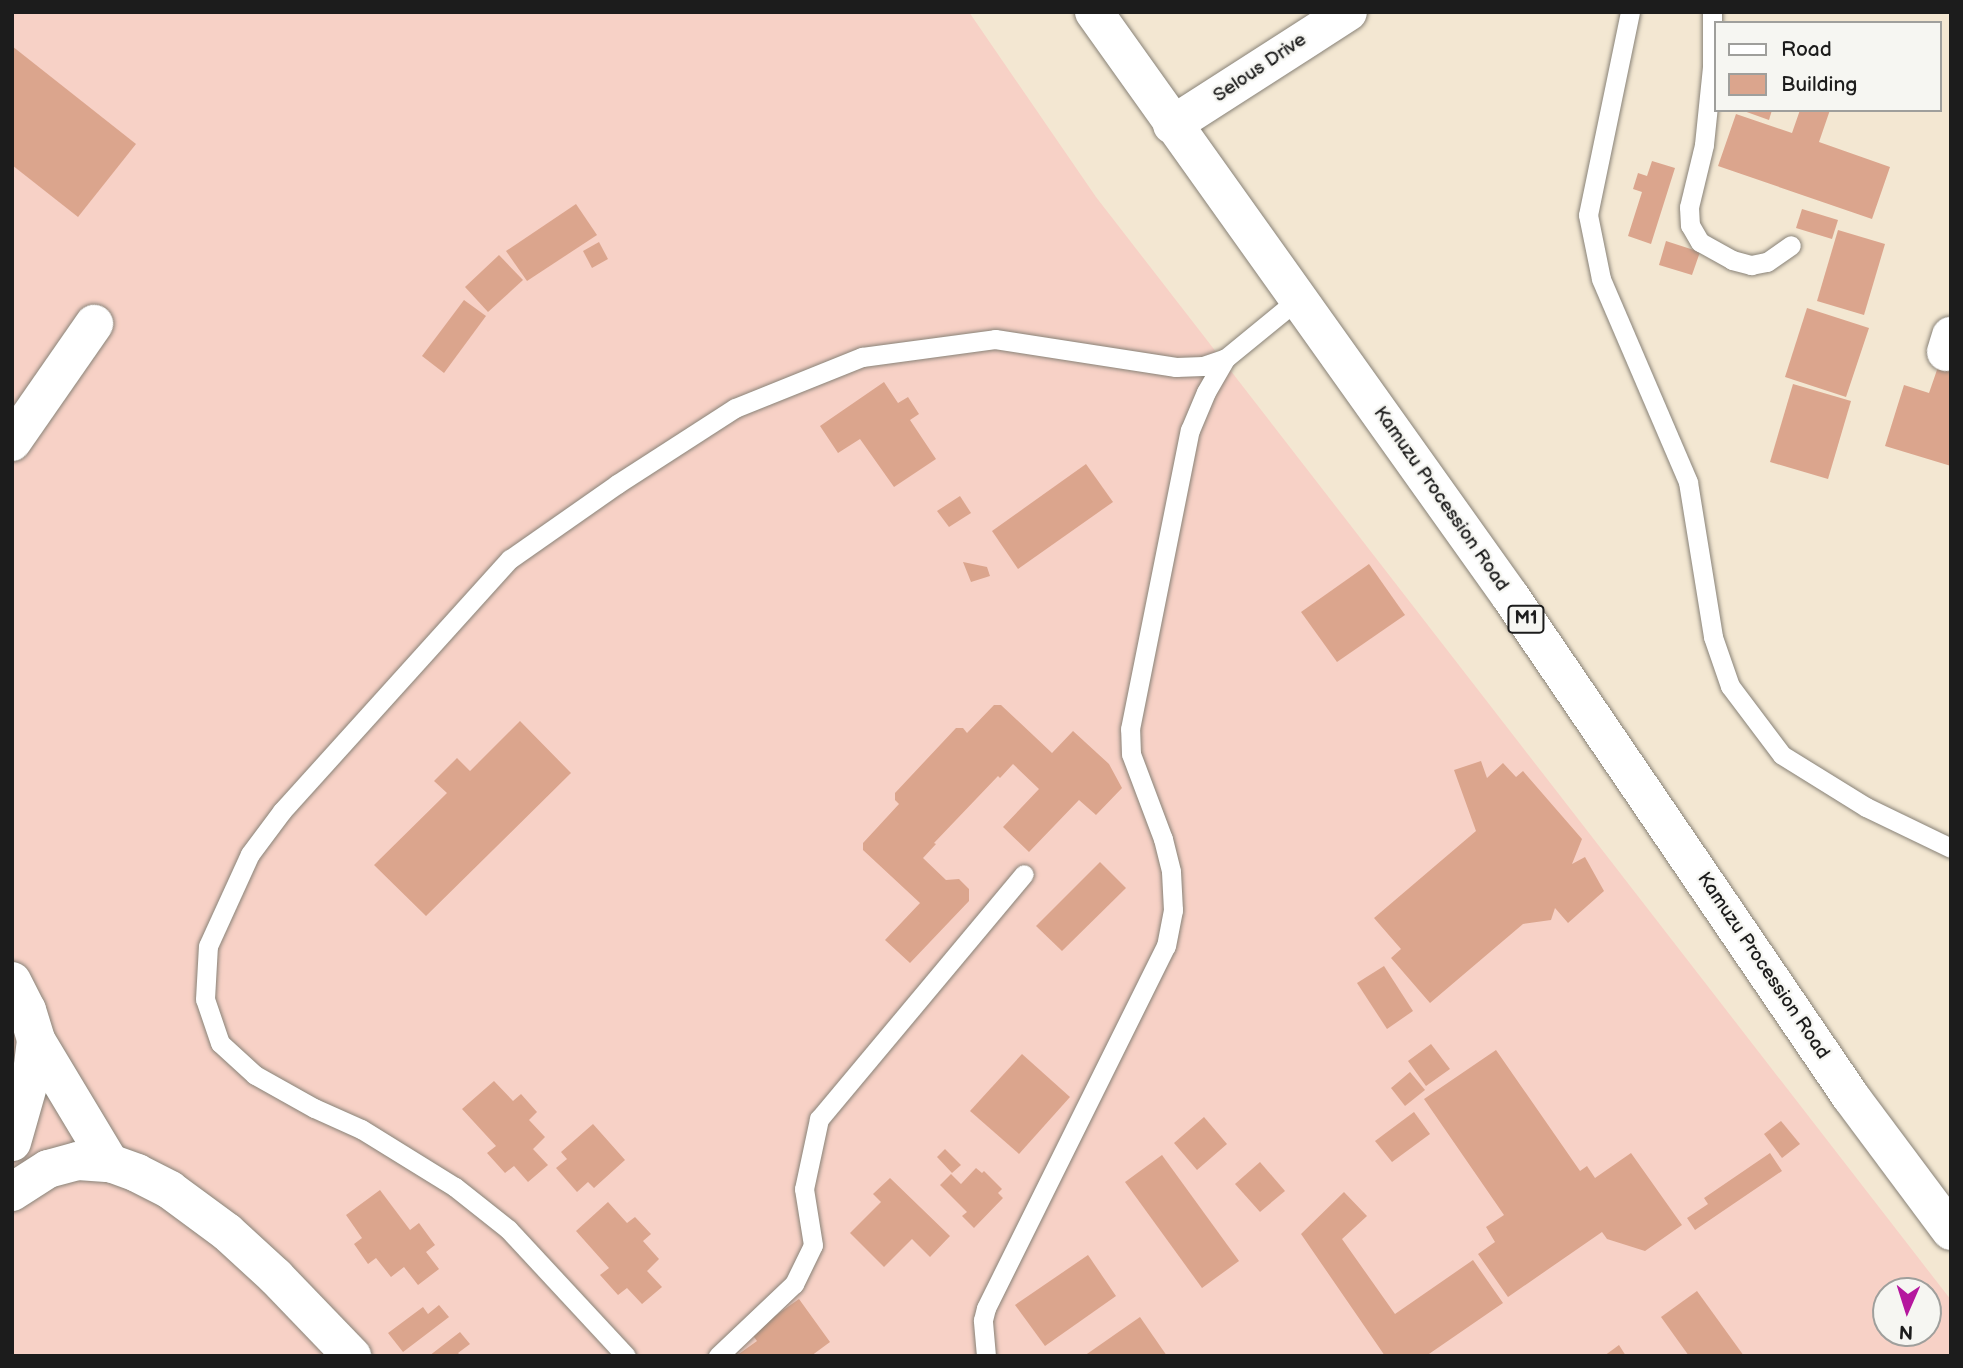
<!DOCTYPE html>
<html>
<head>
<meta charset="utf-8">
<style>
	body { margin:0 }
	#map { position:relative; width:1963px; height:1368px; overflow:hidden; background:#f3e7d2; font-family:"Balsamiq Sans",sans-serif }
	div>[style] { position:absolute }
	[style*='--x'] { left:calc(var(--x)*1px); top:calc(var(--y)*1px); width:calc(var(--w)*1px); rotate:calc(var(--a)*1deg) }
	.built>* { inset:0; background:#f7d1c6 }
	.building>* { inset:0; background:#dba58d }
	.roads { filter:drop-shadow(0 0 2px #888277) drop-shadow(0 0 2px #888277) }
	.lane>* { height:19px; margin:-9.5px; padding:0 9.5px; transform-origin:9.5px; border-radius:9.5px; background:#fff }
	.street>* { height:38px; margin:-19px; padding:0 19px; transform-origin:19px; border-radius:19px; background:#fff }
	.highway>* { height:38px; margin:-19px; padding:0 19px; transform-origin:19px; border-radius:19px; background:#fff }
	span { translate:-50% -50%; white-space:nowrap; text-align:center; line-height:1.15; -webkit-text-stroke:5px #f6f6f2; paint-order:stroke }
	.shield-label span { padding:2px 5px; background:#f6f6f2; border:2px solid; border-radius:5px; -webkit-text-stroke-width:0 }
	.shield-label { font-size:18px; color:#1c1c1c; font-weight:700 }
	.street-label { font-size:19px; color:#1c1c1c }
	.frame { position:absolute; inset:0; border:14px solid #1c1c1c; pointer-events:none }
	.legend { position:absolute; left:1714px; top:21px; width:228px; height:91px; box-sizing:border-box; background:#f6f6f2; border:2px solid #9f9f9c; margin:0; padding:9px 12px; list-style:none; font-size:21px; color:#1c1c1c }
	.legend li { display:flex; align-items:center; gap:14px; height:35px }
	.legend b { width:35px; border:2px solid #9f9f9c }
	.north { position:absolute; left:1872px; top:1277px; width:70px; height:70px; box-sizing:border-box; background:#f6f6f2; border:2px solid #9f9f9c; border-radius:50%; rotate:183deg; font-size:19px; font-weight:700; line-height:28px; text-align:center; color:#1c1c1c }
	.north::after { content:''; display:block; margin:auto; width:24px; height:32px; background:#b5179e; clip-path:polygon(50% 0,100% 100%,50% 72%,0 100%) }
</style>
</head>
<body>
<div id="map">
	<div class="built">
		<i style="clip-path:polygon(evenodd,12px 12px,969px 12px,1096px 197px,1951px 1300px,1951px 1356px,12px 1356px,12px 12px,1886px 1291px,1928px 1291px,1928px 1333px,1886px 1333px,1886px 1291px)"></i>
	</div>
	<div class="building">
		<i style="clip-path:polygon(12px 46px,136px 144px,78px 217px,12px 165px)"></i>
		<i style="clip-path:polygon(1741px 110px,1772px 110px,1769px 120px)"></i>
		<i style="clip-path:polygon(1800px 110px,1830px 110px,1819px 142px,1890px 167px,1872px 219px,1718px 166px,1736px 114px,1792px 133px)"></i>
		<i style="clip-path:polygon(1652px 161px,1675px 168px,1651px 244px,1628px 236px,1642px 192px,1633px 189px,1638px 173px,1647px 176px)"></i>
		<i style="clip-path:polygon(576px 204px,597px 235px,527px 281px,506px 251px)"></i>
		<i style="clip-path:polygon(1802px 209px,1838px 220px,1832px 239px,1796px 228px)"></i>
		<i style="clip-path:polygon(1838px 230px,1885px 244px,1864px 315px,1817px 301px)"></i>
		<i style="clip-path:polygon(1666px 241px,1700px 252px,1692px 275px,1659px 265px)"></i>
		<i style="clip-path:polygon(599px 242px,608px 259px,592px 268px,583px 251px)"></i>
		<i style="clip-path:polygon(499px 255px,523px 280px,488px 312px,465px 287px)"></i>
		<i style="clip-path:polygon(464px 300px,486px 316px,444px 373px,422px 356px)"></i>
		<i style="clip-path:polygon(1807px 308px,1869px 328px,1846px 397px,1785px 377px)"></i>
		<i style="clip-path:polygon(1938px 367px,1951px 372px,1951px 466px,1885px 446px,1904px 385px,1929px 393px)"></i>
		<i style="clip-path:polygon(884px 382px,898px 403px,908px 397px,919px 414px,910px 420px,936px 459px,894px 487px,860px 439px,838px 453px,820px 426px)"></i>
		<i style="clip-path:polygon(1793px 384px,1851px 401px,1828px 479px,1770px 462px)"></i>
		<i style="clip-path:polygon(1086px 464px,1113px 502px,1018px 569px,992px 531px)"></i>
		<i style="clip-path:polygon(960px 496px,971px 513px,949px 527px,937px 511px)"></i>
		<i style="clip-path:polygon(963px 562px,987px 567px,990px 576px,971px 582px)"></i>
		<i style="clip-path:polygon(1369px 564px,1405px 615px,1337px 662px,1301px 612px)"></i>
		<i style="clip-path:polygon(994px 705px,1001px 705px,1052px 753px,1073px 731px,1109px 764px,1122px 788px,1096px 815px,1079px 800px,1029px 852px,1003px 827px,1039px 789px,1013px 764px,1000px 778px,998px 776px,934px 843px,936px 844px,923px 858px,946px 880px,959px 879px,969px 889px,969px 901px,910px 963px,885px 940px,920px 903px,863px 850px,863px 843px,899px 804px,895px 800px,895px 793px,956px 728px,963px 728px,967px 733px)"></i>
		<i style="clip-path:polygon(520px 721px,571px 773px,426px 916px,374px 865px,447px 793px,434px 781px,457px 758px,470px 771px)"></i>
		<i style="clip-path:polygon(1481px 761px,1487px 778px,1503px 763px,1516px 777px,1523px 771px,1582px 839px,1572px 864px,1585px 857px,1604px 891px,1568px 923px,1555px 908px,1551px 920px,1523px 924px,1430px 1003px,1391px 958px,1401px 949px,1374px 918px,1476px 831px,1454px 770px)"></i>
		<i style="clip-path:polygon(1100px 862px,1126px 888px,1062px 951px,1036px 926px)"></i>
		<i style="clip-path:polygon(1384px 966px,1413px 1011px,1387px 1029px,1357px 983px)"></i>
		<i style="clip-path:polygon(1431px 1044px,1450px 1069px,1426px 1086px,1408px 1061px)"></i>
		<i style="clip-path:polygon(1496px 1050px,1580px 1171px,1587px 1166px,1595px 1178px,1631px 1153px,1682px 1225px,1645px 1251px,1607px 1239px,1602px 1232px,1508px 1297px,1478px 1254px,1495px 1242px,1486px 1227px,1504px 1215px,1424px 1099px)"></i>
		<i style="clip-path:polygon(1022px 1054px,1070px 1097px,1019px 1154px,970px 1111px)"></i>
		<i style="clip-path:polygon(1410px 1072px,1425px 1090px,1405px 1106px,1391px 1088px)"></i>
		<i style="clip-path:polygon(494px 1081px,513px 1101px,521px 1094px,537px 1112px,529px 1120px,545px 1137px,533px 1149px,548px 1165px,528px 1182px,514px 1166px,505px 1173px,487px 1153px,496px 1146px,462px 1109px)"></i>
		<i style="clip-path:polygon(1414px 1112px,1430px 1134px,1392px 1162px,1375px 1141px)"></i>
		<i style="clip-path:polygon(1204px 1117px,1227px 1144px,1197px 1170px,1174px 1143px)"></i>
		<i style="clip-path:polygon(1781px 1121px,1800px 1144px,1782px 1158px,1764px 1134px)"></i>
		<i style="clip-path:polygon(593px 1124px,625px 1160px,594px 1188px,588px 1182px,577px 1192px,556px 1168px,567px 1159px,561px 1152px)"></i>
		<i style="clip-path:polygon(945px 1149px,961px 1165px,952px 1173px,937px 1157px)"></i>
		<i style="clip-path:polygon(1770px 1153px,1782px 1171px,1695px 1230px,1687px 1218px,1708px 1204px,1704px 1198px)"></i>
		<i style="clip-path:polygon(1162px 1155px,1239px 1261px,1202px 1288px,1125px 1182px)"></i>
		<i style="clip-path:polygon(1260px 1162px,1285px 1191px,1260px 1212px,1235px 1184px)"></i>
		<i style="clip-path:polygon(976px 1168px,982px 1173px,984px 1171px,1002px 1189px,998px 1193px,1003px 1198px,974px 1228px,962px 1216px,967px 1212px,940px 1185px,951px 1174px,961px 1184px)"></i>
		<i style="clip-path:polygon(890px 1178px,950px 1236px,930px 1257px,912px 1239px,884px 1267px,850px 1233px,881px 1202px,873px 1194px)"></i>
		<i style="clip-path:polygon(380px 1190px,410px 1230px,419px 1223px,435px 1245px,426px 1252px,439px 1269px,418px 1285px,404px 1267px,391px 1277px,376px 1258px,368px 1264px,354px 1244px,362px 1238px,346px 1215px)"></i>
		<i style="clip-path:polygon(1344px 1192px,1367px 1216px,1342px 1239px,1395px 1314px,1473px 1260px,1503px 1303px,1426px 1356px,1385px 1356px,1301px 1234px)"></i>
		<i style="clip-path:polygon(608px 1202px,627px 1223px,635px 1217px,651px 1234px,643px 1241px,659px 1259px,647px 1271px,662px 1287px,642px 1304px,627px 1288px,618px 1295px,600px 1275px,609px 1268px,576px 1231px)"></i>
		<i style="clip-path:polygon(1088px 1255px,1116px 1296px,1045px 1346px,1015px 1305px)"></i>
		<i style="clip-path:polygon(1697px 1291px,1744px 1356px,1689px 1356px,1661px 1317px)"></i>
		<i style="clip-path:polygon(799px 1299px,830px 1342px,811px 1356px,736px 1356px,757px 1341px,751px 1333px)"></i>
		<i style="clip-path:polygon(439px 1305px,449px 1317px,403px 1352px,388px 1333px,423px 1307px,428px 1314px)"></i>
		<i style="clip-path:polygon(1140px 1317px,1167px 1356px,1084px 1356px)"></i>
		<i style="clip-path:polygon(460px 1332px,470px 1344px,458px 1353px,461px 1356px,429px 1356px)"></i>
		<i style="clip-path:polygon(1619px 1345px,1626px 1356px,1604px 1356px)"></i>
	</div>
	<div class="roads">
		<div class="lane">
			<i style="--x:1630;--y:12;--w:207;--a:101.7"></i>
			<i style="--x:1588;--y:215;--w:65;--a:78.5"></i>
			<i style="--x:1601;--y:279;--w:221;--a:66.8"></i>
			<i style="--x:1688;--y:482;--w:157;--a:80.8"></i>
			<i style="--x:1713;--y:637;--w:52;--a:70.9"></i>
			<i style="--x:1730;--y:686;--w:86;--a:53"></i>
			<i style="--x:1782;--y:755;--w:99;--a:31.8"></i>
			<i style="--x:1866;--y:807;--w:94;--a:25.8"></i>
			<i style="--x:1712;--y:12;--w:55;--a:90"></i>
			<i style="--x:1712;--y:67;--w:78;--a:95.9"></i>
			<i style="--x:1704;--y:145;--w:64;--a:103.6"></i>
			<i style="--x:1689;--y:207;--w:18;--a:87"></i>
			<i style="--x:1690;--y:225;--w:20;--a:60"></i>
			<i style="--x:1700;--y:242;--w:37;--a:29"></i>
			<i style="--x:1732;--y:260;--w:20;--a:15"></i>
			<i style="--x:1751;--y:265;--w:16;--a:-11"></i>
			<i style="--x:1767;--y:262;--w:29;--a:-35"></i>
			<i style="--x:626;--y:1356;--w:173;--a:-132.9"></i>
			<i style="--x:508;--y:1229;--w:68;--a:-141.6"></i>
			<i style="--x:455;--y:1187;--w:110;--a:-148.3"></i>
			<i style="--x:361;--y:1129;--w:51;--a:-155.9"></i>
			<i style="--x:314;--y:1108;--w:68;--a:-150.8"></i>
			<i style="--x:255;--y:1075;--w:47;--a:-137.6"></i>
			<i style="--x:220;--y:1043;--w:46;--a:-108.8"></i>
			<i style="--x:205;--y:999;--w:53;--a:-86.8"></i>
			<i style="--x:208;--y:946;--w:101;--a:-65.5"></i>
			<i style="--x:250;--y:854;--w:54;--a:-53.3"></i>
			<i style="--x:282;--y:811;--w:340;--a:-47.9"></i>
			<i style="--x:510;--y:559;--w:131;--a:-35"></i>
			<i style="--x:617;--y:484;--w:140;--a:-32.8"></i>
			<i style="--x:735;--y:408;--w:137;--a:-21.9"></i>
			<i style="--x:862;--y:357;--w:134;--a:-7.7"></i>
			<i style="--x:995;--y:339;--w:183;--a:8.8"></i>
			<i style="--x:1176;--y:367;--w:27;--a:-2"></i>
			<i style="--x:1203;--y:366;--w:24;--a:-19"></i>
			<i style="--x:718;--y:1356;--w:105;--a:-43.5"></i>
			<i style="--x:794;--y:1284;--w:43;--a:-64"></i>
			<i style="--x:813;--y:1245;--w:57;--a:-99.1"></i>
			<i style="--x:804;--y:1189;--w:72;--a:-77.9"></i>
			<i style="--x:819;--y:1119;--w:319;--a:-50.1"></i>
			<i style="--x:986;--y:1356;--w:36;--a:-95"></i>
			<i style="--x:983;--y:1320;--w:12;--a:-76"></i>
			<i style="--x:986;--y:1308;--w:404;--a:-63.6"></i>
			<i style="--x:1166;--y:946;--w:37;--a:-79"></i>
			<i style="--x:1173;--y:910;--w:39;--a:-93"></i>
			<i style="--x:1171;--y:871;--w:33;--a:-104"></i>
			<i style="--x:1163;--y:839;--w:91;--a:-110.6"></i>
			<i style="--x:1131;--y:754;--w:25;--a:-92"></i>
			<i style="--x:1130;--y:729;--w:305;--a:-78.7"></i>
			<i style="--x:1190;--y:430;--w:41;--a:-67.2"></i>
			<i style="--x:1206;--y:392;--w:39;--a:-60"></i>
			<i style="--x:1226;--y:358;--w:93;--a:-39.3"></i>
		</div>
		<div class="street">
			<i style="--x:1172;--y:125;--w:209;--a:-32.7"></i>
			<i style="--x:1946;--y:352;--w:17;--a:-73"></i>
			<i style="--x:12;--y:442;--w:144;--a:-55.2"></i>
			<i style="--x:12;--y:981;--w:33;--a:63"></i>
			<i style="--x:27;--y:1010;--w:31;--a:73"></i>
			<i style="--x:36;--y:1040;--w:32;--a:97"></i>
			<i style="--x:32;--y:1072;--w:73;--a:105.9"></i>
			<i style="--x:36;--y:1040;--w:144;--a:59"></i>
			<i style="--x:12;--y:1192;--w:43;--a:-32.6"></i>
			<i style="--x:48;--y:1169;--w:31;--a:-15"></i>
			<i style="--x:78;--y:1161;--w:32;--a:4"></i>
			<i style="--x:110;--y:1163;--w:29;--a:20"></i>
			<i style="--x:137;--y:1173;--w:37;--a:27"></i>
			<i style="--x:170;--y:1190;--w:71;--a:36.4"></i>
			<i style="--x:227;--y:1232;--w:67;--a:42.6"></i>
			<i style="--x:276;--y:1277;--w:110;--a:46.1"></i>
		</div>
		<div class="highway">
			<i style="--x:1094;--y:12;--w:717;--a:54.54"></i>
			<i style="--x:1510;--y:596;--w:606;--a:55.76"></i>
			<i style="--x:1851;--y:1097;--w:167;--a:53.3"></i>
		</div>
	</div>
	<div class="shield-label">
		<span style="left:1526px;top:619px">M1</span>
	</div>
	<div class="street-label">
		<span style="left:1260px;top:68px;rotate:-34deg">Selous Drive</span>
		<span style="left:1441px;top:499px;rotate:55deg">Kamuzu Procession Road</span>
		<span style="left:1763px;top:966px;rotate:56deg">Kamuzu Procession Road</span>
	</div>
	<div class="frame"></div>
	<ul class="legend">
	<li><b style="height:9px;background:#fff"></b>Road</li>
	<li><b style="height:19px;background:#dba58d"></b>Building</li>
	</ul>
	<div class="north">N</div>
</div>
</body>
</html>
